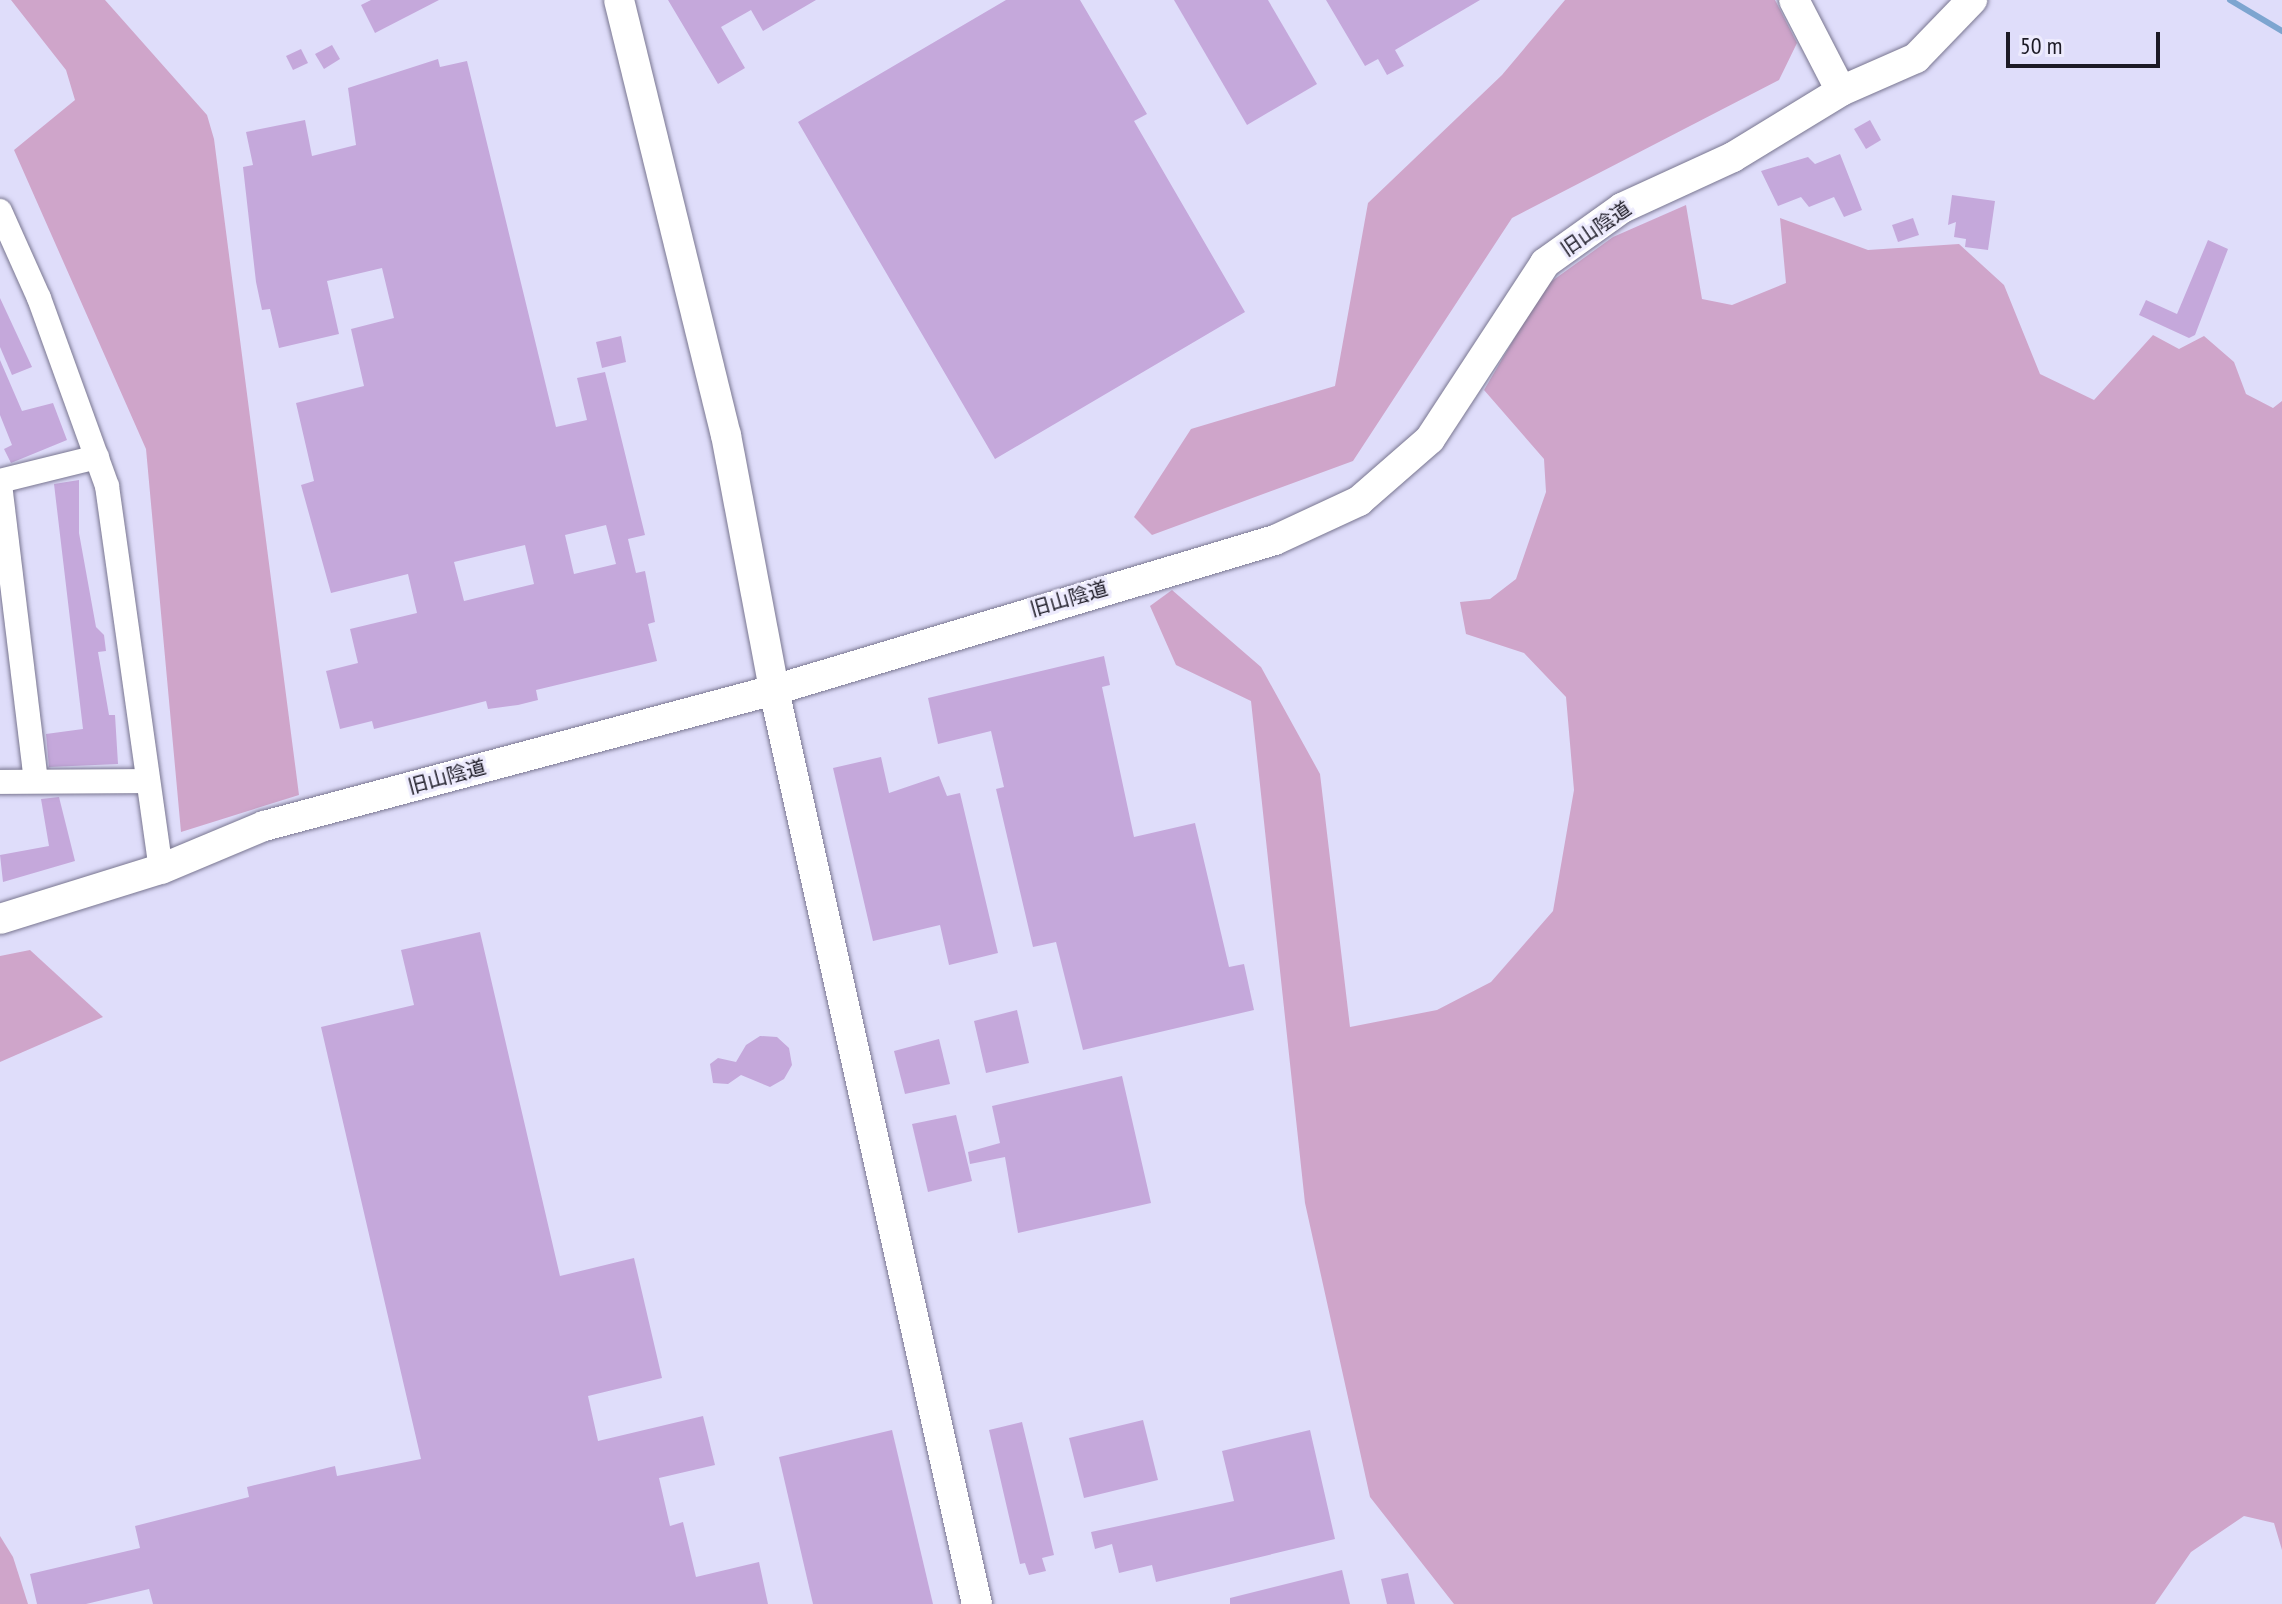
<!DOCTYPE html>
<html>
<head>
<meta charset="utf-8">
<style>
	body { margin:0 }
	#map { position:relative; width:2282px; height:1604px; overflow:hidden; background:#dfddfa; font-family:"PT Sans Narrow","Noto Sans JP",sans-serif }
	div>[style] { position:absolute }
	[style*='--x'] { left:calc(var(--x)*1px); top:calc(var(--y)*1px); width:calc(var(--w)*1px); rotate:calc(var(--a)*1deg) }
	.green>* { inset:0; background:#cfa5ca }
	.stream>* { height:6px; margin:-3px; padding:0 3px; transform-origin:3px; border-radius:3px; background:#7da5d0 }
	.building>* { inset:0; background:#c5a8db }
	.roads { filter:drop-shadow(0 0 2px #797690) drop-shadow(0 0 2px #797690) }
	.minor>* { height:24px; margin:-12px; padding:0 12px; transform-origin:12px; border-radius:12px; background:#fff }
	.tertiary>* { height:30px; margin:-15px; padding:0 15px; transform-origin:15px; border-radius:15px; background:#fff }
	span { translate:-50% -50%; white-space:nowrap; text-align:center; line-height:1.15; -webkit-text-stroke:6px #edebfd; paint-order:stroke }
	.street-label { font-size:20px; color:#1c1a25 }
	.scale { position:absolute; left:2006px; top:32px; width:154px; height:36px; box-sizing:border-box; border:4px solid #1c1a25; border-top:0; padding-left:10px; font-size:24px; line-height:28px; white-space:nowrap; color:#1c1a25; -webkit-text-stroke:6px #edebfd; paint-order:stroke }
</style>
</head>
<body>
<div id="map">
	<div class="green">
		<i style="clip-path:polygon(11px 0,105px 0,207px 115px,214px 139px,299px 795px,181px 832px,146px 449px,14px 150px,75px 100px,66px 70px)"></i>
		<i style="clip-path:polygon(1565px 0,1775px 0,1797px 43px,1779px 80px,1512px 218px,1353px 461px,1152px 535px,1134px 517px,1191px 429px,1335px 386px,1368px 203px,1502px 75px)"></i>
		<i style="clip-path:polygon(1686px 205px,1702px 299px,1732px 305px,1786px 283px,1780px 218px,1868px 250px,1959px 244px,2004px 285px,2040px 374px,2094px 400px,2153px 335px,2179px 349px,2204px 336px,2234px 362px,2246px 394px,2273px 408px,2282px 401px,2282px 1550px,2274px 1523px,2244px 1516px,2191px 1552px,2155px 1604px,1454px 1604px,1370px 1497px,1305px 1203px,1251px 701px,1176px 665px,1150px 606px,1172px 590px,1261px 667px,1320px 774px,1350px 1027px,1437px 1010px,1491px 982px,1553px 911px,1574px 790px,1566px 697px,1524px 653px,1466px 634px,1460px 602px,1490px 599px,1516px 579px,1546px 492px,1544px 459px,1484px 390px,1545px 286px,1613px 237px)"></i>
		<i style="clip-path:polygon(30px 950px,103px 1017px,0 1062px,0 956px)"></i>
		<i style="clip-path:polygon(0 1536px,13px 1557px,28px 1604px,0 1604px)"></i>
	</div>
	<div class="stream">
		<i style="--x:2230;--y:0;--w:61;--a:30.8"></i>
	</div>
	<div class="building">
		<i style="clip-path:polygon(371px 0,439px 0,375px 33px,361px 5px)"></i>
		<i style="clip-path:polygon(668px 0,816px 0,763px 31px,751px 10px,721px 27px,745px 68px,718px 84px)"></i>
		<i style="clip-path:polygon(1006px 0,1080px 0,1147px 114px,1134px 121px,1245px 312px,995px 459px,798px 122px)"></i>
		<i style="clip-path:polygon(1174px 0,1268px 0,1317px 84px,1247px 125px)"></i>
		<i style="clip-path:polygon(1326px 0,1480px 0,1395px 50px,1404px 66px,1387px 75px,1378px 59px,1365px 66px)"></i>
		<i style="clip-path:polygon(332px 45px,340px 59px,324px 69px,315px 54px)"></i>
		<i style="clip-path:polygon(301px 49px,308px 63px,293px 70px,286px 56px)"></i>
		<i style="clip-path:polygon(evenodd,438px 59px,440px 67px,467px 61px,556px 427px,587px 420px,577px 378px,605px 372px,645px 535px,628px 539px,636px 573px,645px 571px,655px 622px,648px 624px,657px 661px,536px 690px,538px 700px,518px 705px,488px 709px,486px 701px,374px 729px,372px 721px,340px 729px,326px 671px,358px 663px,350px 629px,417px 613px,408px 574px,331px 593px,301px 485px,314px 481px,296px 403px,364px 386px,351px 329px,394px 318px,382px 268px,327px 281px,339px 334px,279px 348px,270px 309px,262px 310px,256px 282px,243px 167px,253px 165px,246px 132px,305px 120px,312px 156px,356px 145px,348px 88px,438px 59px,606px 525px,616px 564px,574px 574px,565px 535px,606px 525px,438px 59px,525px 545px,534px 584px,464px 601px,454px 562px,525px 545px)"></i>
		<i style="clip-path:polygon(1870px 120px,1881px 140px,1866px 149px,1854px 129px)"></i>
		<i style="clip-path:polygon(1840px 154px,1862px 210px,1844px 217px,1834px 197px,1809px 207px,1801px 197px,1778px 206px,1761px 171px,1808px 157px,1815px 164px)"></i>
		<i style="clip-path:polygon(1952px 195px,1995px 201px,1988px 250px,1965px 247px,1966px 239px,1954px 237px,1956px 222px,1948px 225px)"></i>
		<i style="clip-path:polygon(1913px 218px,1919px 235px,1898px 242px,1892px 225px)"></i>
		<i style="clip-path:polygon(2208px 240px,2228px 249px,2195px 335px,2189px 338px,2139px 315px,2146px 300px,2177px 314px)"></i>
		<i style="clip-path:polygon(0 298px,32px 367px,12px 375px,0 347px)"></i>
		<i style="clip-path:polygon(621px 336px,626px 362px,602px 368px,596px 342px)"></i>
		<i style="clip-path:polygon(0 360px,22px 411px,53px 403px,67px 440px,11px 463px,4px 449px,12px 445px,0 415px)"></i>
		<i style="clip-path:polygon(79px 480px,79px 533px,96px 627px,104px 635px,106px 651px,98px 652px,109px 715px,115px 715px,118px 764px,49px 767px,46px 734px,83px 729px,54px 484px)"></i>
		<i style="clip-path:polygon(1104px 656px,1110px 685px,1102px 687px,1134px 837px,1195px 823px,1229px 967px,1244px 964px,1254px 1010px,1083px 1050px,1056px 942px,1033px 947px,996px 789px,1004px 787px,991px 731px,938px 744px,928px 698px)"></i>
		<i style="clip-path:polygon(881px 757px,889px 793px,939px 776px,947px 796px,960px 793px,998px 953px,949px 965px,940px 925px,873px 941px,833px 768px)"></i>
		<i style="clip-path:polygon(59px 797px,75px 861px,3px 882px,0 855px,49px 846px,41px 799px)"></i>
		<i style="clip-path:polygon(480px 932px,560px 1276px,634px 1258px,662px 1378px,588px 1396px,598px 1441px,703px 1416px,715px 1465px,659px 1478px,670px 1526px,683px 1522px,696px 1577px,759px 1562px,768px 1604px,153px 1604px,149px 1589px,86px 1604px,37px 1604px,30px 1574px,140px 1548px,135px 1526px,249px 1497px,247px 1487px,302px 1474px,335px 1466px,337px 1476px,421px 1459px,321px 1027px,414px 1005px,401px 950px)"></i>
		<i style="clip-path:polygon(1017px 1010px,1029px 1063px,986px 1073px,974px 1021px)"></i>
		<i style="clip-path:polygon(760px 1036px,777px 1037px,789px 1048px,792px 1065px,784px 1079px,770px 1087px,741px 1075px,728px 1084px,713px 1083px,710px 1064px,718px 1058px,736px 1062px,746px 1045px)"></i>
		<i style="clip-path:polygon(939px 1039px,950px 1084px,905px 1094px,894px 1051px)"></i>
		<i style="clip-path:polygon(1122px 1076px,1151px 1203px,1018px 1233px,1005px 1157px,970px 1164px,968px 1152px,1000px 1143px,992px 1106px)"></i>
		<i style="clip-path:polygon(956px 1115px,972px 1181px,928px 1192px,912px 1124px)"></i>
		<i style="clip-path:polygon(1143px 1420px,1158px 1480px,1084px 1498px,1069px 1438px)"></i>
		<i style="clip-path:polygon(1022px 1422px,1054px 1555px,1042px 1558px,1046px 1571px,1029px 1575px,1025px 1563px,1020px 1564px,989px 1430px)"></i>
		<i style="clip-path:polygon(892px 1430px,933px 1604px,813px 1604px,779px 1457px)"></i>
		<i style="clip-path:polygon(1310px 1430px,1335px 1539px,1156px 1582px,1152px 1565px,1119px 1573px,1112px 1544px,1095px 1549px,1091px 1532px,1234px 1501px,1222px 1451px)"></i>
		<i style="clip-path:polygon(1342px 1570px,1350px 1604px,1230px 1604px,1230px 1598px)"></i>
		<i style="clip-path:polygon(1408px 1573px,1415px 1604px,1387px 1604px,1381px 1579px)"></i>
	</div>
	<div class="roads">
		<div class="minor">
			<i style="--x:0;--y:211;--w:95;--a:65.9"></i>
			<i style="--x:39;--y:298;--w:200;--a:70.1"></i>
			<i style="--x:107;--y:486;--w:387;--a:82"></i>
			<i style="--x:0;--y:481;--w:100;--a:-13.9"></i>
			<i style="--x:0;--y:484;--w:298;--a:83.1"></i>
			<i style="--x:0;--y:782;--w:145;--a:-0.4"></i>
		</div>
		<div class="tertiary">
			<i style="--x:619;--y:0;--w:448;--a:76.2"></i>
			<i style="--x:726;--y:435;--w:259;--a:79.3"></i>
			<i style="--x:774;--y:690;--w:936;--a:77.48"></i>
			<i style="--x:1794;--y:0;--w:102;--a:62.7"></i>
			<i style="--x:0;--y:919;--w:169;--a:-17.3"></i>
			<i style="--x:161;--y:869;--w:112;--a:-22.7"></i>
			<i style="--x:264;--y:826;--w:528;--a:-14.93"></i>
			<i style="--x:774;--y:690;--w:523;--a:-16.67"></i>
			<i style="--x:1275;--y:540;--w:93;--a:-24.9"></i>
			<i style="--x:1359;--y:501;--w:94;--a:-41.1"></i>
			<i style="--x:1430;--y:439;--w:210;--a:-56.8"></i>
			<i style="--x:1545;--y:263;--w:95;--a:-35.5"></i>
			<i style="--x:1622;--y:208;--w:122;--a:-24.7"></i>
			<i style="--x:1733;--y:157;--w:127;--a:-31.4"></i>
			<i style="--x:1841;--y:91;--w:82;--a:-23.7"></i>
			<i style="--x:1916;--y:58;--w:81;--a:-46"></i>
		</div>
	</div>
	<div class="street-label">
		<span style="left:1596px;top:229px;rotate:-34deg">旧山陰道</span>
		<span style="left:1069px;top:599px;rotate:-16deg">旧山陰道</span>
		<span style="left:447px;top:777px;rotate:-15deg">旧山陰道</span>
	</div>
	<div class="scale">50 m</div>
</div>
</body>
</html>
